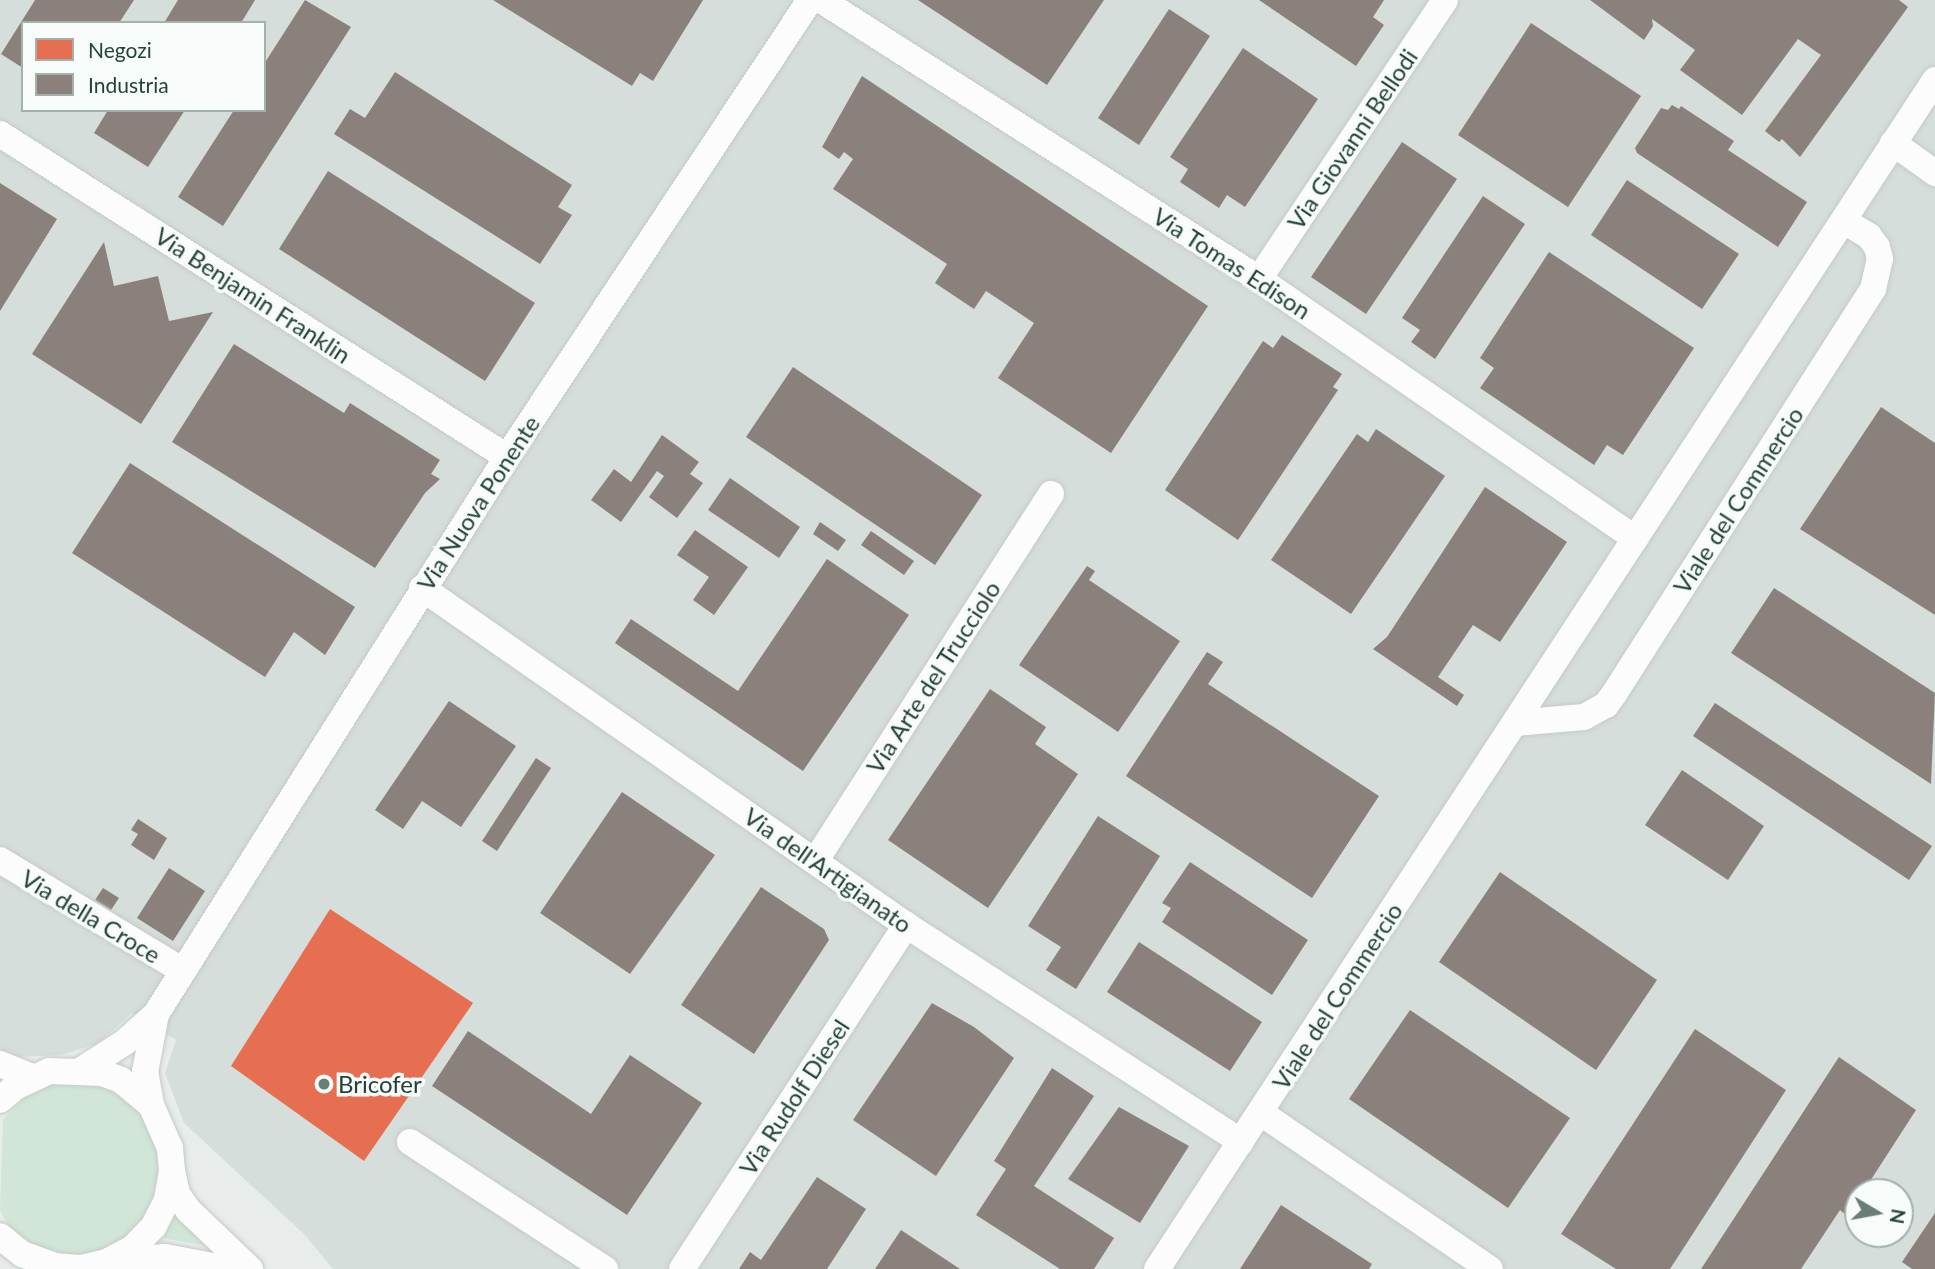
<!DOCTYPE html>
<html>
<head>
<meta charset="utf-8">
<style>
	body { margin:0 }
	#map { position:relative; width:1935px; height:1269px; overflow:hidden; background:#e8edeb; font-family:Lato,sans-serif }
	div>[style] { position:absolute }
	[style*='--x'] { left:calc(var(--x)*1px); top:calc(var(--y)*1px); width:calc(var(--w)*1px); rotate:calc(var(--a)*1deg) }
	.built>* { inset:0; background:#d6dedb }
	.green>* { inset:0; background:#d1e6d8 }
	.shops>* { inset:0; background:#e76f51 }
	.industry>* { inset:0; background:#8a817c }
	.roads { filter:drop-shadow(0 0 2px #c5cac8) drop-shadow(0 0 2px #c5cac8) }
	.minor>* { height:26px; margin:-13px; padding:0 13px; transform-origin:13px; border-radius:13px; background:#fcfcfc }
	.dots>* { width:19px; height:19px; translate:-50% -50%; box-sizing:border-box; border:4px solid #f7fbf9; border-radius:50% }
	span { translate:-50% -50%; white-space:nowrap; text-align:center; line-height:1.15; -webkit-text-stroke:7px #f7fbf9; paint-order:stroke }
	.street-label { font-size:24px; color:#24423a }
	.poi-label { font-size:24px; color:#24423a }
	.left { translate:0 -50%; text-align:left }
	.legend { position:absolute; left:21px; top:21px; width:245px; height:91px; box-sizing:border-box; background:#f7fbf9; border:2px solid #a3b1ad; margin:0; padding:9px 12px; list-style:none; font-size:21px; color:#24423a }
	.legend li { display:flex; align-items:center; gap:14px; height:35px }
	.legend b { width:35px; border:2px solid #a3b1ad }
	.north { position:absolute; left:1844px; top:1178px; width:70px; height:70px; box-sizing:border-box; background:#f7fbf9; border:2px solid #a3b1ad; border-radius:50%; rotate:100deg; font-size:19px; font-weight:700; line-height:28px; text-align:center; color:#24423a }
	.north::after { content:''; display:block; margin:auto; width:24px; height:32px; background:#697e78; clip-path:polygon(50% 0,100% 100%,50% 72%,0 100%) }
</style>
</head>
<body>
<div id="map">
	<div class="built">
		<i style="clip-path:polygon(evenodd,0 0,1935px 0,1935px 1269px,333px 1269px,305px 1235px,184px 1123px,165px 1073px,176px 1040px,132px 1013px,99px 1043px,61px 1055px,17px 1057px,0 1049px,0 0,23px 23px,264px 23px,264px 110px,23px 110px,23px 23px,0 0,1858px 1192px,1900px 1192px,1900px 1234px,1858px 1234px,1858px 1192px)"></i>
	</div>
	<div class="green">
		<i style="clip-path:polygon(77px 1082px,105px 1088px,130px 1103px,149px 1125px,159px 1152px,159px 1181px,151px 1208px,134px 1230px,112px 1246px,85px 1255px,57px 1253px,31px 1244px,9px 1226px,0 1211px,3px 1120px,23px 1099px,48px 1086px)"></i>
		<i style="clip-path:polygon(176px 1214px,187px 1228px,207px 1246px,163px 1238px)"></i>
	</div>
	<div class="shops">
		<i style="clip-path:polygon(330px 909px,473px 1003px,364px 1161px,231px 1066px)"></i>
	</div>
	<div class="industry">
		<i style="clip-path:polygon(35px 0,134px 0,119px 23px,23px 23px,23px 68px,1px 54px)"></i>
		<i style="clip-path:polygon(178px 0,255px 0,241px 23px,164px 23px)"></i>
		<i style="clip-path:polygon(305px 0,351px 27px,223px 226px,178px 197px,234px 110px,264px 110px,264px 64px)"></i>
		<i style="clip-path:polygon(493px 0,703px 0,653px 81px,640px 73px,632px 86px)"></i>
		<i style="clip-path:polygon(918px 0,1104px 0,1047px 85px)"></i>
		<i style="clip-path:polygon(1259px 0,1384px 0,1373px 17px,1384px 25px,1356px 66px)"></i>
		<i style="clip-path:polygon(1590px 0,1899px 0,1908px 7px,1800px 157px,1782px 139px,1779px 142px,1765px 131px,1821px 55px,1798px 39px,1742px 115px,1680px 70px,1695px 50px,1652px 19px,1653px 26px,1644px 40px)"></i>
		<i style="clip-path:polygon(1169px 9px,1210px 36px,1139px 145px,1098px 118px)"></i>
		<i style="clip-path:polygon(1531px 23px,1641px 96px,1568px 207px,1458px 135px)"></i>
		<i style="clip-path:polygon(1243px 48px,1318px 99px,1245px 207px,1227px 195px,1219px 208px,1180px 182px,1188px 169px,1170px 157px)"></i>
		<i style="clip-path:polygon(395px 72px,572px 185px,558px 207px,572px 215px,540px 264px,334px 134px,350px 109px,365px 118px)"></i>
		<i style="clip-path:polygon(862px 76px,1208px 306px,1111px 453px,998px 378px,1034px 323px,986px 291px,974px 309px,935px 283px,947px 264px,833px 189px,853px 159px,844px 152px,839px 159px,822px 147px)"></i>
		<i style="clip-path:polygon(1672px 105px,1679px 109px,1681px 106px,1734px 141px,1728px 150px,1807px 202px,1778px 247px,1637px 153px,1635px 148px,1661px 108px,1668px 110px)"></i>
		<i style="clip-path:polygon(108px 110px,185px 110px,148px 167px,94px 133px)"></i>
		<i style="clip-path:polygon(1402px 142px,1457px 179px,1366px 314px,1311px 277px)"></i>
		<i style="clip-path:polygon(328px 171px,535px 303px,485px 381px,279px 249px)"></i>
		<i style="clip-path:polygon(1627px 180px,1739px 254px,1702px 309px,1591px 235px)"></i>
		<i style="clip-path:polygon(0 183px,57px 219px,0 311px)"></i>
		<i style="clip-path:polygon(1483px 196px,1525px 224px,1435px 359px,1411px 342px,1420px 330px,1402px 318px)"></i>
		<i style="clip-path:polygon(104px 242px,114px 286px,158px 276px,169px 321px,213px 312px,141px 424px,32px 354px)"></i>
		<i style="clip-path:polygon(1549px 252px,1694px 348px,1623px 455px,1607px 445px,1594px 465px,1480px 388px,1494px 368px,1480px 358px)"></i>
		<i style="clip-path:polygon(1282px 335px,1342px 374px,1333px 387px,1338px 390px,1238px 540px,1165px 490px,1263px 341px,1273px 348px)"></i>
		<i style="clip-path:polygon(234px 344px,344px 413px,350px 403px,440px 460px,431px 474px,440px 479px,425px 493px,375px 568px,172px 442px)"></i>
		<i style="clip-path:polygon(793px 367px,982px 495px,935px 565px,746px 437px)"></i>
		<i style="clip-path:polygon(1881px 407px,1935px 443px,1935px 615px,1800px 529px)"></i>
		<i style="clip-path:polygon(1376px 429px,1445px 476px,1351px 614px,1271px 560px,1357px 434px,1368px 442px)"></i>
		<i style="clip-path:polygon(662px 435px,699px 462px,690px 474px,703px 483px,677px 518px,649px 497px,664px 476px,657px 471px,621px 522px,591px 500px,614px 469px,631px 482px)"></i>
		<i style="clip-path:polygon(130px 463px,355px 607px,325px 655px,294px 632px,265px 677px,72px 553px)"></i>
		<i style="clip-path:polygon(730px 478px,800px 527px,779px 558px,708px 510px)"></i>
		<i style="clip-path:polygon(1485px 487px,1567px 542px,1500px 642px,1473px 625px,1438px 677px,1464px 695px,1457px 706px,1373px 649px,1387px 637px)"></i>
		<i style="clip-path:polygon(820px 522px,846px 540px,838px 551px,813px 534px)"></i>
		<i style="clip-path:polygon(695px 530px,748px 567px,714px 615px,693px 600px,709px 577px,677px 555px)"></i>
		<i style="clip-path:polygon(871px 531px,914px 561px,904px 575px,861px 545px)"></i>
		<i style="clip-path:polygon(827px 559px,909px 615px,803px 771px,615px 643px,631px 619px,738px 691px)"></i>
		<i style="clip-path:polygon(1087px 566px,1095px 571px,1089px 580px,1180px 641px,1118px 732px,1019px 665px)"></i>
		<i style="clip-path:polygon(1774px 588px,1935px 693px,1931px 784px,1731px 653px)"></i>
		<i style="clip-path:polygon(1207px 652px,1223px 662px,1208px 684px,1379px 796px,1312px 898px,1126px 776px)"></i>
		<i style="clip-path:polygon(990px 689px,1046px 727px,1035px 744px,1078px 774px,988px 908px,888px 840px)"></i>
		<i style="clip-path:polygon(449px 701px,516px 746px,461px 827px,422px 801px,403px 829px,375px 810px)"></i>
		<i style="clip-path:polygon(1715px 703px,1932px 846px,1909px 880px,1693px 736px)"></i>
		<i style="clip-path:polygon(536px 758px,551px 768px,497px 851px,482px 841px)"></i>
		<i style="clip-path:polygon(1682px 770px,1764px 826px,1728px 880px,1645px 825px)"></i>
		<i style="clip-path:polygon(622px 792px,715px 855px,630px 974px,540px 913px)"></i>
		<i style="clip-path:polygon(1098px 816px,1160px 856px,1076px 989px,1046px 970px,1061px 947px,1028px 926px)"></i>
		<i style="clip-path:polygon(138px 819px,167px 838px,154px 860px,131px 845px,138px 834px,131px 830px)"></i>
		<i style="clip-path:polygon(1190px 862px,1308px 940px,1272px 995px,1162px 922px,1171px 908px,1162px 903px)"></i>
		<i style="clip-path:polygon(169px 868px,205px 891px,173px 941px,137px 918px)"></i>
		<i style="clip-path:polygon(1500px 872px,1657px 980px,1596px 1070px,1439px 962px)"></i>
		<i style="clip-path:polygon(761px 887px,824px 929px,829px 940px,754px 1054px,681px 1005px)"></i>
		<i style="clip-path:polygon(103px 888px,119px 898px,111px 910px,95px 900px)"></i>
		<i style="clip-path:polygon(1139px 942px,1262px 1022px,1230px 1071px,1107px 992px)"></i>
		<i style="clip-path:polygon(932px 1003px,974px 1027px,1014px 1058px,936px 1176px,853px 1120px)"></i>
		<i style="clip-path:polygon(1410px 1010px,1570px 1118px,1508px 1208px,1349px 1099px)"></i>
		<i style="clip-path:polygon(1695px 1029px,1786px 1090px,1670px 1269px,1616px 1269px,1561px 1234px)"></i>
		<i style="clip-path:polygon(468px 1031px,591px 1114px,630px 1055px,702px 1103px,627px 1215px,432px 1086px)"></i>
		<i style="clip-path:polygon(1839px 1057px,1916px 1110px,1863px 1192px,1858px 1192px,1847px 1216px,1840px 1210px,1801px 1269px,1701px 1269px)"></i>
		<i style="clip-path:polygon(1052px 1068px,1094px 1096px,1034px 1186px,1114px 1238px,1094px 1269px,1060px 1269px,976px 1215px,1006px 1169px,994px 1161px)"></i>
		<i style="clip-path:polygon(1119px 1107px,1189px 1146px,1140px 1223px,1068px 1179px)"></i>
		<i style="clip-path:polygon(817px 1177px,866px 1209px,827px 1269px,739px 1269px,750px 1252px,761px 1260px)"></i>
		<i style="clip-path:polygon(1281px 1205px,1372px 1264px,1369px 1269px,1240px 1269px)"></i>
		<i style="clip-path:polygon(1935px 1213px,1935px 1269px,1912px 1269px,1902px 1262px)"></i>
		<i style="clip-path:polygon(901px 1230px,960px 1269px,875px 1269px)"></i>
	</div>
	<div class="roads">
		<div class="minor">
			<i style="--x:821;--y:0;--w:519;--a:32.5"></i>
			<i style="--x:1259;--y:279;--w:457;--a:34.6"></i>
			<i style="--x:0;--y:134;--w:601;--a:32.5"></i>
			<i style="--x:1893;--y:143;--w:52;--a:35.5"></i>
			<i style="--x:1259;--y:279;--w:335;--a:-56.3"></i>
			<i style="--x:422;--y:588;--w:590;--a:34.85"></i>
			<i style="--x:906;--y:925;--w:399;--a:32.9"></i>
			<i style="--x:1515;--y:723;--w:69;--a:-5"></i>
			<i style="--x:1584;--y:717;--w:25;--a:-29"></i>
			<i style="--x:1606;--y:705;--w:14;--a:-54"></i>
			<i style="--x:1614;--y:694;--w:481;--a:-57.4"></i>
			<i style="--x:1873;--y:289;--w:31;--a:-77"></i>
			<i style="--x:1880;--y:259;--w:12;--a:-104"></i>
			<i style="--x:1877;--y:247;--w:14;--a:-126"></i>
			<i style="--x:1869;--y:236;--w:29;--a:-149"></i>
			<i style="--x:0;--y:860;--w:214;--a:31.2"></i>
			<i style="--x:816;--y:860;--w:435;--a:-57.3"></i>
			<i style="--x:0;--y:1064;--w:35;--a:22"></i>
			<i style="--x:83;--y:1069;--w:50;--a:-32.7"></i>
			<i style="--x:125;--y:1042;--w:42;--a:-42.1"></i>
			<i style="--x:156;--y:1014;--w:658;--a:-57.78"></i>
			<i style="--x:507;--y:457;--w:548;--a:-56.45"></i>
			<i style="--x:0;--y:1100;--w:20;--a:-41"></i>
			<i style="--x:15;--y:1087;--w:38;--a:-25"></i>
			<i style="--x:49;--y:1071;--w:53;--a:2.2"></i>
			<i style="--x:102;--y:1073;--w:20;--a:20"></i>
			<i style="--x:121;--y:1080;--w:39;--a:40"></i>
			<i style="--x:151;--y:1105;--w:47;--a:66.2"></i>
			<i style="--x:170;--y:1148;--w:23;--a:85"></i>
			<i style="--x:172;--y:1171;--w:29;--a:100"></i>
			<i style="--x:167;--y:1200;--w:29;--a:117"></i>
			<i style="--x:154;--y:1226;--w:30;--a:134"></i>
			<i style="--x:133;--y:1248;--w:30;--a:152"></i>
			<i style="--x:107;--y:1262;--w:27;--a:167"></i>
			<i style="--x:81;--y:1268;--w:26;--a:-176"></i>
			<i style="--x:55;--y:1266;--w:35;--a:-160"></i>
			<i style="--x:22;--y:1254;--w:28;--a:-141"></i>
			<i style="--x:151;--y:1105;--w:34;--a:-100"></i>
			<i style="--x:145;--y:1072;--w:59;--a:-79.3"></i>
			<i style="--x:1261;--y:1113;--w:277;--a:34.3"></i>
			<i style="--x:410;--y:1142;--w:233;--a:33.1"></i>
			<i style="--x:173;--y:1175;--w:19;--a:78"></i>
			<i style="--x:177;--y:1194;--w:19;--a:55"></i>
			<i style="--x:188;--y:1210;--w:86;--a:43.6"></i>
			<i style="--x:116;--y:1261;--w:49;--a:-4.7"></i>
			<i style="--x:165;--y:1257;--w:65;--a:10.6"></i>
			<i style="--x:682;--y:1269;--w:411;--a:-56.9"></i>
			<i style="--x:1157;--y:1269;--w:1421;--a:-56.8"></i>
		</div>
	</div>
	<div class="dots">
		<i style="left:324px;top:1084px;background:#697e78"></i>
	</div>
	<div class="street-label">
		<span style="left:1352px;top:139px;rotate:-56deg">Via Giovanni Bellodi</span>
		<span style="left:1232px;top:263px;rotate:33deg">Via Tomas Edison</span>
		<span style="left:253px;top:295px;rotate:33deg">Via Benjamin Franklin</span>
		<span style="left:1738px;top:500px;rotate:-57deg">Viale del Commercio</span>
		<span style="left:478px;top:503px;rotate:-57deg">Via Nuova Ponente</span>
		<span style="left:933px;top:677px;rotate:-57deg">Via Arte del Trucciolo</span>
		<span style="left:828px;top:870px;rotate:35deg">Via dell'Artigianato</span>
		<span style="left:91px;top:916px;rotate:31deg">Via della Croce</span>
		<span style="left:1337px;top:996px;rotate:-57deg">Viale del Commercio</span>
		<span style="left:794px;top:1097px;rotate:-57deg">Via Rudolf Diesel</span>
	</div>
	<div class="poi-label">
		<span class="left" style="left:338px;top:1084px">Bricofer</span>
	</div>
	<ul class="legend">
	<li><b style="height:19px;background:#e76f51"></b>Negozi</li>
	<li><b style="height:19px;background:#8a817c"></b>Industria</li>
	</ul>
	<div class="north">N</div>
</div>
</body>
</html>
